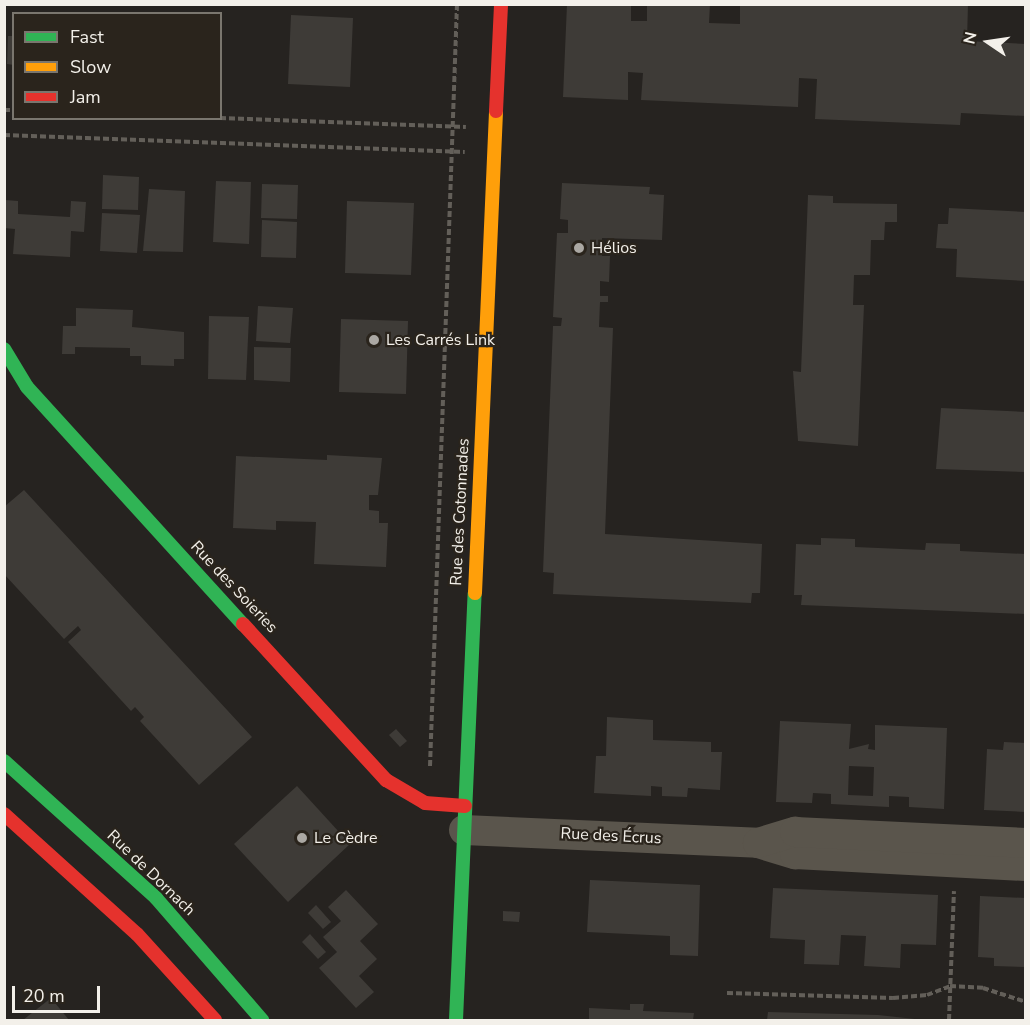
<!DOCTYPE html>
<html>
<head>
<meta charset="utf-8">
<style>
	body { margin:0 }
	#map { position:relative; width:1030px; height:1025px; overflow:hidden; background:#262320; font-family:"Nunito Sans",sans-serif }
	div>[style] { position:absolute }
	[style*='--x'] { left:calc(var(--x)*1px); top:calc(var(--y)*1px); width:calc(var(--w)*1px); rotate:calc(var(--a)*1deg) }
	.building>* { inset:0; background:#3e3b37 }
	.path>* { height:4px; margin-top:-2px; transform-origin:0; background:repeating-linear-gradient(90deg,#635f59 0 6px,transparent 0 9px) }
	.street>* { height:30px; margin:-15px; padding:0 15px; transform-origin:15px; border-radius:15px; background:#5a554c }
	.fast>* { height:14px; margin:-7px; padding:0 7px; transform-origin:7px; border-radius:7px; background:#30b455 }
	.slow>* { height:14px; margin:-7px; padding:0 7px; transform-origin:7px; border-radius:7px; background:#ff9f0a }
	.jam>* { height:14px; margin:-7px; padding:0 7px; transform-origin:7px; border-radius:7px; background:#e5322d }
	.dots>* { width:16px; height:16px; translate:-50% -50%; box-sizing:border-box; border:3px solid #2a241c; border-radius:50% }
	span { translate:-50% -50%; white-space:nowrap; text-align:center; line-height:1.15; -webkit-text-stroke:4.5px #2a241c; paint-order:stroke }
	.poi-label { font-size:16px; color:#f3f0ea }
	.left { translate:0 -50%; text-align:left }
	.street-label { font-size:16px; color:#f3f0ea }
	.frame { position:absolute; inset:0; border:6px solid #f3f0ea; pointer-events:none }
	.legend { position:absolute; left:12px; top:12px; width:210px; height:108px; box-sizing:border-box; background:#2a241c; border:2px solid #7a766e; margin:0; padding:8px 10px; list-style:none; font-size:18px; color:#f3f0ea }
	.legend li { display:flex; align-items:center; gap:12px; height:30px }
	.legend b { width:30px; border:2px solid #7a766e }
	.north { position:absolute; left:958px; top:12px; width:60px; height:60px; -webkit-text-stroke:4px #2a241c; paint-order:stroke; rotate:283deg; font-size:16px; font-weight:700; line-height:24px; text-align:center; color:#f3f0ea }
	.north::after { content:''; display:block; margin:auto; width:21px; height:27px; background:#f3f0ea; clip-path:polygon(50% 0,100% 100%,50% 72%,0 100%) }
	.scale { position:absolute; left:12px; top:986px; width:88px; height:27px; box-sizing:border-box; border:3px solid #f3f0ea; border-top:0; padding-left:8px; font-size:18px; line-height:21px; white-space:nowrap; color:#f3f0ea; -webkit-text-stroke:4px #2a241c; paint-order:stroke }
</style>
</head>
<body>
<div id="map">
	<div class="building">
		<i style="clip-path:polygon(567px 4px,631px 4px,631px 21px,647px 21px,647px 4px,710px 4px,709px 23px,740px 24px,740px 4px,968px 4px,967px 41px,1026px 44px,1026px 116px,961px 113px,960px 125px,815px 119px,817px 79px,799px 78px,798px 107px,641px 100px,643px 73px,628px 72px,628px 100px,563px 97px)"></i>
		<i style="clip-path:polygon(291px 15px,353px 18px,350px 87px,288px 84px)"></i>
		<i style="clip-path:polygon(8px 36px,14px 36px,14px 65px,7px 64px)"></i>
		<i style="clip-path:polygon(103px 175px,139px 177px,138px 210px,102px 209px)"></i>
		<i style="clip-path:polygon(216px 181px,251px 182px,249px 244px,213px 242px)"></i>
		<i style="clip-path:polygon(562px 183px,650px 187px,649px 194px,664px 195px,662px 240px,602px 238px,602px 256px,610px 256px,609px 282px,600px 281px,600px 296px,608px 296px,608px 302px,600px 302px,599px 327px,613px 328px,605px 534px,762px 544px,760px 593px,752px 593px,751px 603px,553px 594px,554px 573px,543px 572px,553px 326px,561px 326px,562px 318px,553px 317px,557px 233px,568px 233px,568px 220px,560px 219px)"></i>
		<i style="clip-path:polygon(262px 184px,298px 185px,297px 219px,261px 218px)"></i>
		<i style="clip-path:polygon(149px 189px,185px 191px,183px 252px,143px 251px)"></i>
		<i style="clip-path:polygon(808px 195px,833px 196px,833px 203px,897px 204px,897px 222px,885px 222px,884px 240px,871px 240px,870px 275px,854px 275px,853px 305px,864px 305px,858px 446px,798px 441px,793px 371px,801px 372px)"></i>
		<i style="clip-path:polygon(5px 200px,18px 201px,18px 214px,70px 217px,71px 201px,86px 202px,84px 232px,71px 231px,70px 257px,13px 254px,15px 229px,4px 228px)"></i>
		<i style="clip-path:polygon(347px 201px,414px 203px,411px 275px,345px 273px)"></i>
		<i style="clip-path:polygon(949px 208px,1026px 212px,1026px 281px,956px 277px,957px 249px,936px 248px,938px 224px,948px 224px)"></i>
		<i style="clip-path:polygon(102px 213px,140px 215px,137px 253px,100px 251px)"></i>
		<i style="clip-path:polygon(262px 220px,297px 222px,296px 258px,261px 257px)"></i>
		<i style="clip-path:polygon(258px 306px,293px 308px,290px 343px,256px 341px)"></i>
		<i style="clip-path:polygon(76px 308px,133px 310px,132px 327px,184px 332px,184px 359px,174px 359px,174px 366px,141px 365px,141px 356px,130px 356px,130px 348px,75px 347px,75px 354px,62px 354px,63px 326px,76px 326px)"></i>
		<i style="clip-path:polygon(209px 316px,249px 317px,246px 380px,208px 379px)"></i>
		<i style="clip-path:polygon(341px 319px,408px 321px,406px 394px,339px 392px)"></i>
		<i style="clip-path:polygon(254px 347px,291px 348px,290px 382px,254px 380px)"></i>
		<i style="clip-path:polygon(941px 408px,1026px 412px,1026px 472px,936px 469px)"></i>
		<i style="clip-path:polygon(327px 455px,382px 458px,378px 495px,369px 495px,369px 510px,379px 511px,379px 523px,388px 523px,386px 567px,314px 564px,316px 522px,276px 521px,276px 530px,233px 528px,236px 456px,327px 460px)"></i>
		<i style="clip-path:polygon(24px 490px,252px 737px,199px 785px,140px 721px,144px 717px,135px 707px,131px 711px,68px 642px,81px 630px,78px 626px,64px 639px,4px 574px,4px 507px)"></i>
		<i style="clip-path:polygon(821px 538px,855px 539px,855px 547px,925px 550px,926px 543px,960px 544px,960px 551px,1026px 554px,1026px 614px,801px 605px,802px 595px,794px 595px,796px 544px,821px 545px)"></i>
		<i style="clip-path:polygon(607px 717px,653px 720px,653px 740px,711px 742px,711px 752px,722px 752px,720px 790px,688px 788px,687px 797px,662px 796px,662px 787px,651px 786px,651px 796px,594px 793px,596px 756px,606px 756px)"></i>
		<i style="clip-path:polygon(evenodd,780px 721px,851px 724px,849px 749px,869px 744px,868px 749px,875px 750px,875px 725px,947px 728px,944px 809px,909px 807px,909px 797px,889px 796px,889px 807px,831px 804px,831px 794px,813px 793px,812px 803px,776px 802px,780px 721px,849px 766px,874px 767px,873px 796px,848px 795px,849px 766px)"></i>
		<i style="clip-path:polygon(396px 729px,407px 741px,400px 747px,389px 735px)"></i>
		<i style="clip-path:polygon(1004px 742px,1026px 743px,1026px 812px,984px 810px,987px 749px,1003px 750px)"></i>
		<i style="clip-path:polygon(297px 786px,350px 844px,288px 902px,234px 844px)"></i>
		<i style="clip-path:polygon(590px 880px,700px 885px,698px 956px,670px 955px,670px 936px,587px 932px)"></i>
		<i style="clip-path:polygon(773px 888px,938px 895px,936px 945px,901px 944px,900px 968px,864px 966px,866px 936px,841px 935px,839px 965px,804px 964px,805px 940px,770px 938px)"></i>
		<i style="clip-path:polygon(346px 890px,378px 924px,360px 941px,377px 959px,359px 976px,374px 992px,356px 1008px,319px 968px,337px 952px,323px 937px,341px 921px,328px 907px)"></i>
		<i style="clip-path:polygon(980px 896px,1026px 898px,1026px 967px,994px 966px,994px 958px,978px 957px)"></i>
		<i style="clip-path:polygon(316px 905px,331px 922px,323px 929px,308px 913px)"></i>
		<i style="clip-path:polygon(503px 911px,520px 912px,519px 922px,503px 921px)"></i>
		<i style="clip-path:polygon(310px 934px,326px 952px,318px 959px,302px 942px)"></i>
		<i style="clip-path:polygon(51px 998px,69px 1020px,23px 1020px)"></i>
		<i style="clip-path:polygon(630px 1004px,644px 1004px,643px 1011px,694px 1013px,693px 1020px,589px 1020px,589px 1008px,630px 1010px)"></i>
		<i style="clip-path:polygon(768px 1012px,878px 1015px,924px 1020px,767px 1020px)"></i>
	</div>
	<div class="path">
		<i style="--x:4;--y:110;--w:10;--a:0"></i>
		<i style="--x:220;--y:118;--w:246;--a:2.1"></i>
		<i style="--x:4;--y:135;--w:461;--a:2.1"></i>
		<i style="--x:430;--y:766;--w:762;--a:-87.97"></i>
		<i style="--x:727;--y:993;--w:166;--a:1.7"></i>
		<i style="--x:893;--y:998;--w:34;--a:-5"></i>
		<i style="--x:927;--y:995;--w:25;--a:-21"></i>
		<i style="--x:950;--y:986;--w:33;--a:3"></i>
		<i style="--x:983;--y:988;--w:45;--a:18"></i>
		<i style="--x:949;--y:1020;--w:129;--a:-87.8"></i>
	</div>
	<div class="street">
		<i style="--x:464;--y:830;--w:294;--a:2.5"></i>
		<i style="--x:758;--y:843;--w:39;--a:17"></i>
		<i style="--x:795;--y:854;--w:231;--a:3"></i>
		<i style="--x:758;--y:843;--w:39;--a:-17"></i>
		<i style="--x:795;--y:832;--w:231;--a:2.7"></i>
	</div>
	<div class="fast">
		<i style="--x:4;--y:349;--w:44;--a:58.8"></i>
		<i style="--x:27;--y:387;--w:321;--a:47.7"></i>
		<i style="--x:4;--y:761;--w:205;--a:42"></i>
		<i style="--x:156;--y:898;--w:162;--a:49"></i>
		<i style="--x:456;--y:1020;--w:427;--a:-87.5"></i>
	</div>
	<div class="slow">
		<i style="--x:475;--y:593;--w:482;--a:-87.5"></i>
	</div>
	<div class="jam">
		<i style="--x:496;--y:111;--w:107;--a:-87.3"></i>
		<i style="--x:243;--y:624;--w:212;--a:47.5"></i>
		<i style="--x:386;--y:780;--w:45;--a:30.5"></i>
		<i style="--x:425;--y:803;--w:40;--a:4.3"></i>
		<i style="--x:4;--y:814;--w:179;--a:42.1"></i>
		<i style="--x:137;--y:934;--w:116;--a:47.8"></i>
	</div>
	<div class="dots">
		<i style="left:579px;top:248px;background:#aba8a3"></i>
		<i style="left:374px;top:340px;background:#aba8a3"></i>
		<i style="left:302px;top:838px;background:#aba8a3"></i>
	</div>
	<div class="poi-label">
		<span class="left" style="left:591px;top:248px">Hélios</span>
		<span class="left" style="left:386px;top:340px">Les Carrés Link</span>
		<span class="left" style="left:314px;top:838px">Le Cèdre</span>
	</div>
	<div class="street-label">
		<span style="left:460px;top:512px;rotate:-87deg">Rue des Cotonnades</span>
		<span style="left:234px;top:587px;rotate:47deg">Rue des Soieries</span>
		<span style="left:611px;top:836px;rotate:3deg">Rue des Écrus</span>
		<span style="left:151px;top:873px;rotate:44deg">Rue de Dornach</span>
	</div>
	<div class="frame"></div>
	<ul class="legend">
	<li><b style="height:8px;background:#30b455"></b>Fast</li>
	<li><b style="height:8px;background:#ff9f0a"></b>Slow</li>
	<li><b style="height:8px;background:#e5322d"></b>Jam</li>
	</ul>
	<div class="north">N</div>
	<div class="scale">20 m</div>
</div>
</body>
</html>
